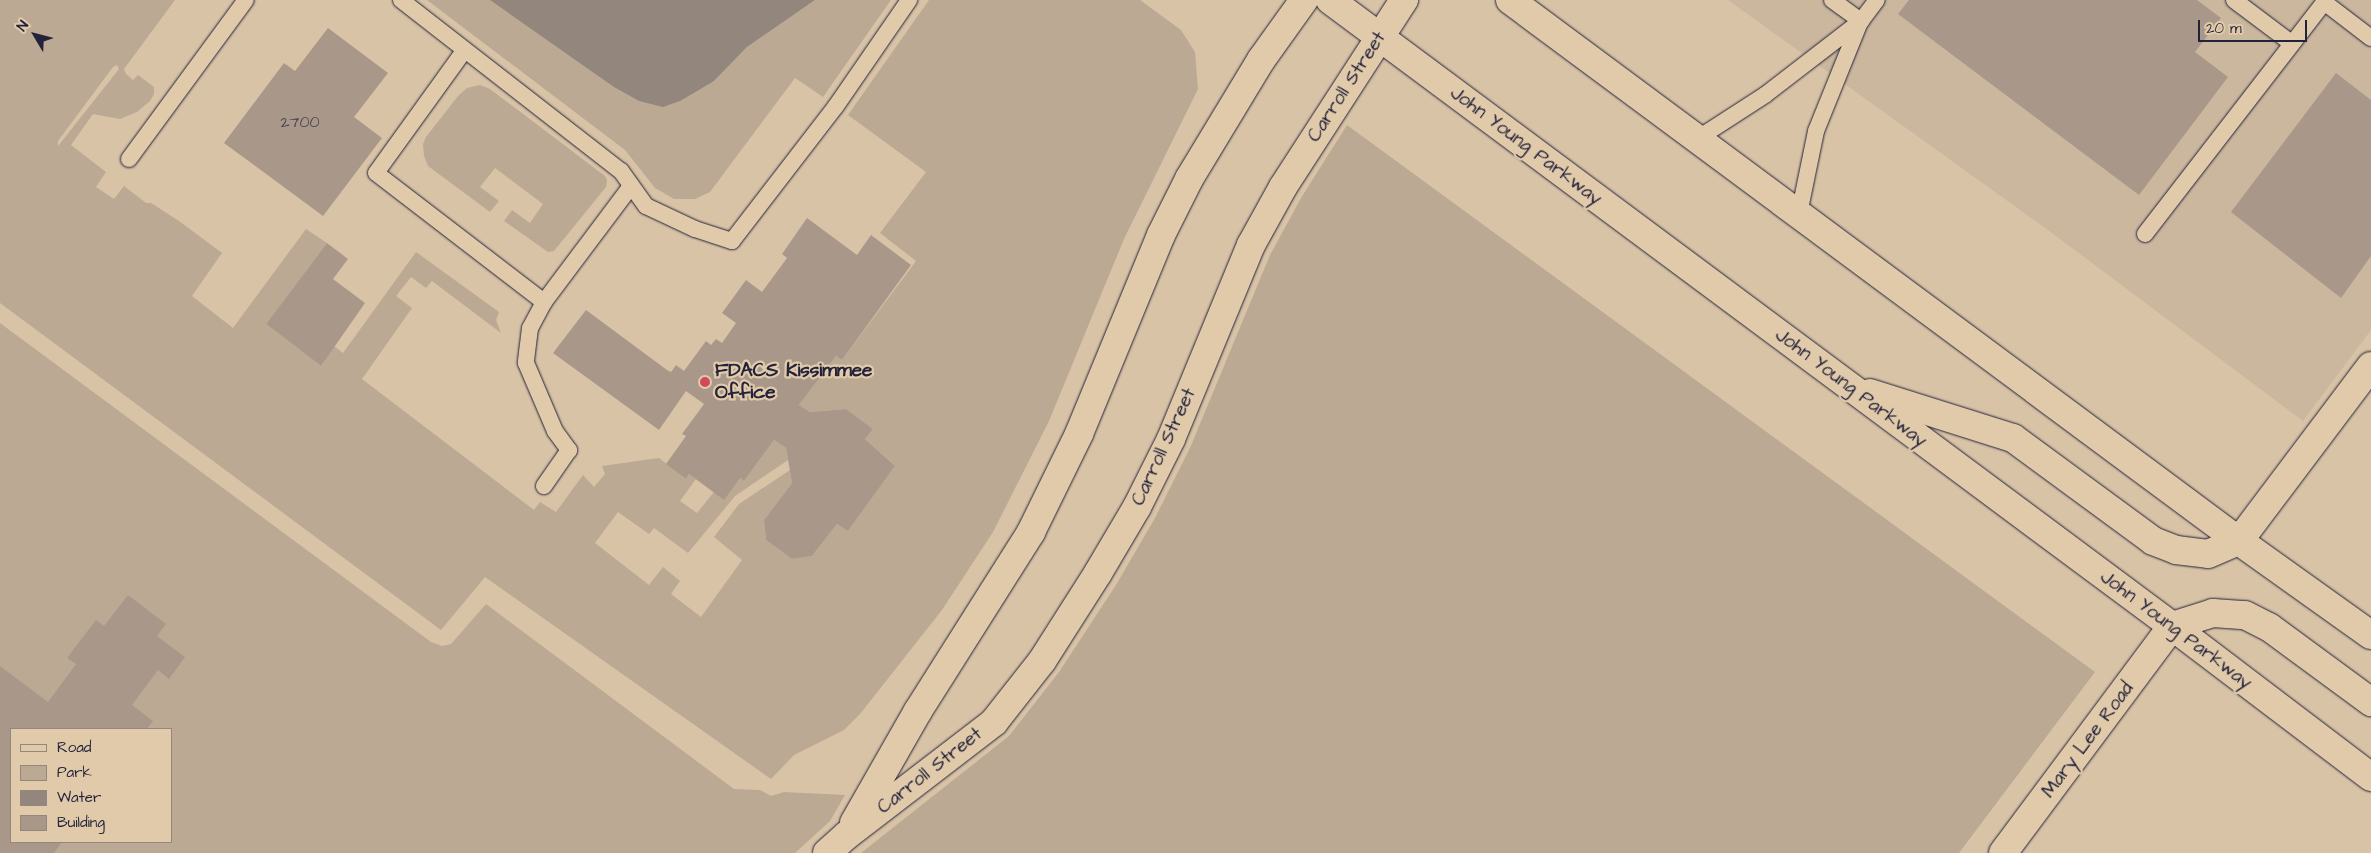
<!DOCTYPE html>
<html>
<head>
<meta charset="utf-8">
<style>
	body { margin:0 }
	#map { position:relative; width:2371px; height:853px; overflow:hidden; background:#d9c3a6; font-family:"Architects Daughter",sans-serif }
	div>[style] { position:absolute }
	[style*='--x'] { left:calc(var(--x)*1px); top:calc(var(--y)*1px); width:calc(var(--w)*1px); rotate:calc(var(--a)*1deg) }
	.built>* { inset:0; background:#cbb69e }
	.green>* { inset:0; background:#bba994 }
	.water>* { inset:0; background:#93867d }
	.building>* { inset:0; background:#a9988a }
	.roads { filter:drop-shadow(0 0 1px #22223b) drop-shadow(0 0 1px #22223b) }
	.lane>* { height:16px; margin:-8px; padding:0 8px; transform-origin:8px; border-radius:8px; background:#e1caaa }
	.street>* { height:28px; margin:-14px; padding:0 14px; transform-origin:14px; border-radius:14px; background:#e1caaa }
	.primary>* { height:28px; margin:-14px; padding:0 14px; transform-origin:14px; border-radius:14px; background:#e1caaa }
	.highway>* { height:28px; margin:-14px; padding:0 14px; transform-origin:14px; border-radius:14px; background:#e1caaa }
	.dots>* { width:14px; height:14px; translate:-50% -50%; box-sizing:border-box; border:2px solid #e1caaa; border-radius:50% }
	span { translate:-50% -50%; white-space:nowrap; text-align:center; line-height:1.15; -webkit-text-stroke:4.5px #e1caaa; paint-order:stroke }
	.number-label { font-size:16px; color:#44404f }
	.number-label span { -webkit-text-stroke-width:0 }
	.street-label { font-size:19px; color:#22223b }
	.poi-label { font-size:19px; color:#22223b; font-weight:700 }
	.left { translate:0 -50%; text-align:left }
	.legend { position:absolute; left:10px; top:728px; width:162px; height:115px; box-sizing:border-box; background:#e1caaa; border:1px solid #95877e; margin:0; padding:6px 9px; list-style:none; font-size:15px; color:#22223b }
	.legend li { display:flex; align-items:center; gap:10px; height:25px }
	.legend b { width:25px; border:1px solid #95877e }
	.north { position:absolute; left:10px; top:10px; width:50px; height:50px; -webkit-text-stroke:4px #e1caaa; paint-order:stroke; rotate:307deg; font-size:14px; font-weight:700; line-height:20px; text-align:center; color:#22223b }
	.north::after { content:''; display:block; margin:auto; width:18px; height:22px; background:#22223b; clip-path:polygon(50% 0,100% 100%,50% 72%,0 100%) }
	.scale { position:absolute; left:2198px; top:20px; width:109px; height:22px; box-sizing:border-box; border:2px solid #22223b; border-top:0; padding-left:6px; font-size:15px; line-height:18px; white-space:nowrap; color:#22223b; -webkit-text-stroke:4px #e1caaa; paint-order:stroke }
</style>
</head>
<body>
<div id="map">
	<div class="built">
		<i style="clip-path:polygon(1728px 0,2371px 0,2371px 330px,2303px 421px,2048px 230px)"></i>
	</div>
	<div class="green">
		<i style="clip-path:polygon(evenodd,0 0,175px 0,124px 69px,126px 74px,133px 80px,138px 75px,154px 87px,154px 94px,150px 101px,137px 112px,120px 119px,93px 114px,71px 145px,106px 172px,96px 187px,114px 199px,124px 186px,146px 203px,151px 203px,179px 221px,222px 253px,192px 296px,233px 328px,306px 229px,327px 243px,266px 324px,321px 366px,334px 346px,343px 353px,416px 252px,499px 312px,496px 320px,501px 333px,432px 281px,426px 288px,411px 277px,396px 296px,412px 308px,362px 379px,534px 510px,540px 502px,556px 512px,583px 475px,594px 487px,605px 474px,602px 466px,659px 458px,686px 479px,689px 474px,696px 479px,680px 501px,697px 513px,714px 492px,740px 478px,744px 481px,774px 440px,786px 448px,788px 460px,735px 496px,688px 553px,654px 528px,649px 534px,618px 512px,595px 543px,649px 585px,663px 567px,680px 581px,671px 594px,701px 617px,742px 560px,714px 537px,739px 504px,790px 470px,792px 483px,764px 520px,766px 540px,792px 559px,812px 556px,837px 524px,848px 531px,895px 466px,865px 439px,873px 429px,846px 409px,810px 412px,799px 405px,836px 356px,842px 360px,916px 261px,880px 233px,926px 172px,848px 115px,929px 0,1140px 0,1181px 30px,1195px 52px,1198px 89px,1124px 239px,1049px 421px,993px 532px,942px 610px,860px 714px,844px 730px,794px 755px,771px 779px,485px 577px,441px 630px,0 303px,0 0,117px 65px,119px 69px,58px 146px,58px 141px,113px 67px,117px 65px)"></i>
		<i style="clip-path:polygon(427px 0,490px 0,526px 24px,714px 81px,747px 47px,815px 0,891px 0,823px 97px,795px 78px,710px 192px,695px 199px,674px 199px,655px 188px,625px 150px)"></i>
		<i style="clip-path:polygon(480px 85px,490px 89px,605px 176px,607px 180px,606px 187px,554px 251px,548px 252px,504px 221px,512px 210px,530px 223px,543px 204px,495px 168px,480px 187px,499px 201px,490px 212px,428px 166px,424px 156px,423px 144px,426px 137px,458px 96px,467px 88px)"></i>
		<i style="clip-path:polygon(1347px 125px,2095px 672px,1959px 853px,861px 853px,1009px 736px,1059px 672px,1116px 585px,1155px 518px,1190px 448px,1270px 255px,1301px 198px)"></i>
		<i style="clip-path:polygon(evenodd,0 323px,431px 642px,442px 646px,451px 644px,486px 604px,734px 789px,760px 790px,771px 796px,784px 792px,845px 795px,830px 821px,795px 853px,0 853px,0 323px,11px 729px,171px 729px,171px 842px,11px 842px,11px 729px)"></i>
	</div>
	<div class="water">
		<i style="clip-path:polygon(490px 0,815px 0,747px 47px,714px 81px,680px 101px,663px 107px,639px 101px,614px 87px)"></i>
	</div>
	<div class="building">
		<i style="clip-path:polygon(1909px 0,2197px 0,2221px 18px,2195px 52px,2228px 77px,2139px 195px,1898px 14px)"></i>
		<i style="clip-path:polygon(328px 28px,388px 73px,354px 117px,382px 138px,323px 216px,224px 143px,284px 63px,295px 71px)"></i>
		<i style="clip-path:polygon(2336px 73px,2371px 100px,2371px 256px,2341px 298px,2231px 212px)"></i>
		<i style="clip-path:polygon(807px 218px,857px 255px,871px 235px,911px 265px,842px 360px,836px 356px,799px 405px,810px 412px,846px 409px,873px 429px,865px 439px,895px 466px,848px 531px,837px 524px,812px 556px,792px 559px,766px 540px,764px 520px,792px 483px,786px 448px,774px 440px,744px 481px,740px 478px,724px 500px,689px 474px,686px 479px,666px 464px,686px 436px,682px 434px,704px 404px,686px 391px,659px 430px,553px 353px,586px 310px,667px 370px,671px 372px,676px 365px,684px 371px,706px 341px,711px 345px,716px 339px,722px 343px,736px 323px,722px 313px,746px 280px,762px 292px,787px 258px,782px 254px)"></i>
		<i style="clip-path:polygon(327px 243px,348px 259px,333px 279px,365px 303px,321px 366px,266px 324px)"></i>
		<i style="clip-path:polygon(128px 595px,166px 624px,157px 636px,185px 657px,169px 679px,158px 670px,132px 705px,153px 721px,147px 729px,11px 729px,11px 842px,62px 842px,54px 853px,0 853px,0 666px,48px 702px,76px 664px,67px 658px,96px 620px,104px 626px)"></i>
	</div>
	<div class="roads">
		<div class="lane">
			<i style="--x:401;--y:0;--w:279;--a:37.9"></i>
			<i style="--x:621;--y:171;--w:43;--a:54.5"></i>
			<i style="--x:646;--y:206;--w:54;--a:25.1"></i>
			<i style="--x:695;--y:229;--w:39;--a:18"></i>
			<i style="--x:732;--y:241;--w:170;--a:-52.4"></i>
			<i style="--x:836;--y:106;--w:129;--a:-55.4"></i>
			<i style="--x:1832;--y:0;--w:36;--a:36"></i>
			<i style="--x:2234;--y:0;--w:71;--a:37"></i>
			<i style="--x:2324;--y:2;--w:59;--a:37.5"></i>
			<i style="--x:464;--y:51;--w:150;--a:125.8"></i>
			<i style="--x:376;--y:173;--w:212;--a:37.5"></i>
			<i style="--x:544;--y:302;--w:30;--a:118"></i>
			<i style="--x:530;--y:328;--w:35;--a:97"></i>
			<i style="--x:526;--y:363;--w:74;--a:66.9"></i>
			<i style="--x:555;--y:431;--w:24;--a:54"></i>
			<i style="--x:569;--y:450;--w:44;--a:124.8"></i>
			<i style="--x:1697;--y:139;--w:81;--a:-32.9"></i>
			<i style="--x:1765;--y:95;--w:121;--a:-37.6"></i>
			<i style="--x:1861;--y:21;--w:26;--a:-53"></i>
			<i style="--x:129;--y:159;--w:197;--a:-53.7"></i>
			<i style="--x:1799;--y:214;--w:85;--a:-78.4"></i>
			<i style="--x:1816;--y:131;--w:118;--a:-68"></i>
			<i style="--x:2145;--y:234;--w:296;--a:-52.3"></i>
			<i style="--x:544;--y:302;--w:145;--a:-53.1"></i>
		</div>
		<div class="street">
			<i style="--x:2239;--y:541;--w:219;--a:-53"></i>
			<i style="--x:2003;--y:853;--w:283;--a:-53.3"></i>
		</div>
		<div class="primary">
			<i style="--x:854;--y:823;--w:129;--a:-60.3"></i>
			<i style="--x:918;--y:711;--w:212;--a:-57.7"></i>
			<i style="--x:1031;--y:532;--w:109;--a:-63.9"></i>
			<i style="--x:1079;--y:434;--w:215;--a:-67.6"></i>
			<i style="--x:1161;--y:235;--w:63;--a:-63.4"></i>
			<i style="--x:1189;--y:179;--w:139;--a:-58.8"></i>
			<i style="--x:1261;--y:60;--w:74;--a:-54.4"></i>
			<i style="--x:827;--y:853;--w:27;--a:-42"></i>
			<i style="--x:847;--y:835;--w:185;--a:-37.5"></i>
			<i style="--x:994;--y:722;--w:78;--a:-51.8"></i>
			<i style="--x:1042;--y:661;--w:104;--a:-57.5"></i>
			<i style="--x:1098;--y:573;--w:77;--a:-59.4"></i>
			<i style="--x:1137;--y:507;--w:76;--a:-63.4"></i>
			<i style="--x:1171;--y:439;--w:210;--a:-67.6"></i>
			<i style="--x:1251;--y:245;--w:66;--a:-61.1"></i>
			<i style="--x:1283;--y:187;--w:223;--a:-57.1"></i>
		</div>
		<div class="highway">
			<i style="--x:1330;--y:0;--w:1049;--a:36.63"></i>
			<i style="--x:2172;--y:626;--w:250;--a:37.2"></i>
			<i style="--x:1510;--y:0;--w:908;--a:36.58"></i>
			<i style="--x:2239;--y:541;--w:162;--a:35.5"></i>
			<i style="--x:1870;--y:393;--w:150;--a:17.5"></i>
			<i style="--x:2013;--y:438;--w:174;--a:36.3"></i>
			<i style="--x:2153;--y:541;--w:25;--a:21"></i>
			<i style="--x:2176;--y:550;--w:32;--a:7"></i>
			<i style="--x:2208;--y:554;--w:34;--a:-23"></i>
			<i style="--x:2172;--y:626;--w:43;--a:-17.6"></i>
			<i style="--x:2213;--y:613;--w:32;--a:4"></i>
			<i style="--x:2245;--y:615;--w:27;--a:27"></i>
			<i style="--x:2269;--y:627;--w:127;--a:36.3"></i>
		</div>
	</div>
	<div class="dots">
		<i style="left:705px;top:382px;background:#d1495b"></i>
	</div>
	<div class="number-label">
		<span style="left:300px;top:122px">2700</span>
	</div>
	<div class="street-label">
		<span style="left:1347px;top:87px;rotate:-57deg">Carroll Street</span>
		<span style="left:1526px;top:146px;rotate:37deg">John Young Parkway</span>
		<span style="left:1851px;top:388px;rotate:37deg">John Young Parkway</span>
		<span style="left:1164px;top:447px;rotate:-65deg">Carroll Street</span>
		<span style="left:2176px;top:630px;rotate:37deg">John Young Parkway</span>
		<span style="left:2088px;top:740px;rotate:-53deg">Mary Lee Road</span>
		<span style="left:930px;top:771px;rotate:-38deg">Carroll Street</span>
	</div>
	<div class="poi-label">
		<span class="left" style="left:715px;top:382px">FDACS Kissimmee<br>Office</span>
	</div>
	<ul class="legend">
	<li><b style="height:6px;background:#e1caaa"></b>Road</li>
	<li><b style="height:14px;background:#bba994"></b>Park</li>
	<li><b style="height:14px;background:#93867d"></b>Water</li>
	<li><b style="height:14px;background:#a9988a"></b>Building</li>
	</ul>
	<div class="north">N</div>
	<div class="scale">20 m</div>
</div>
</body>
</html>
